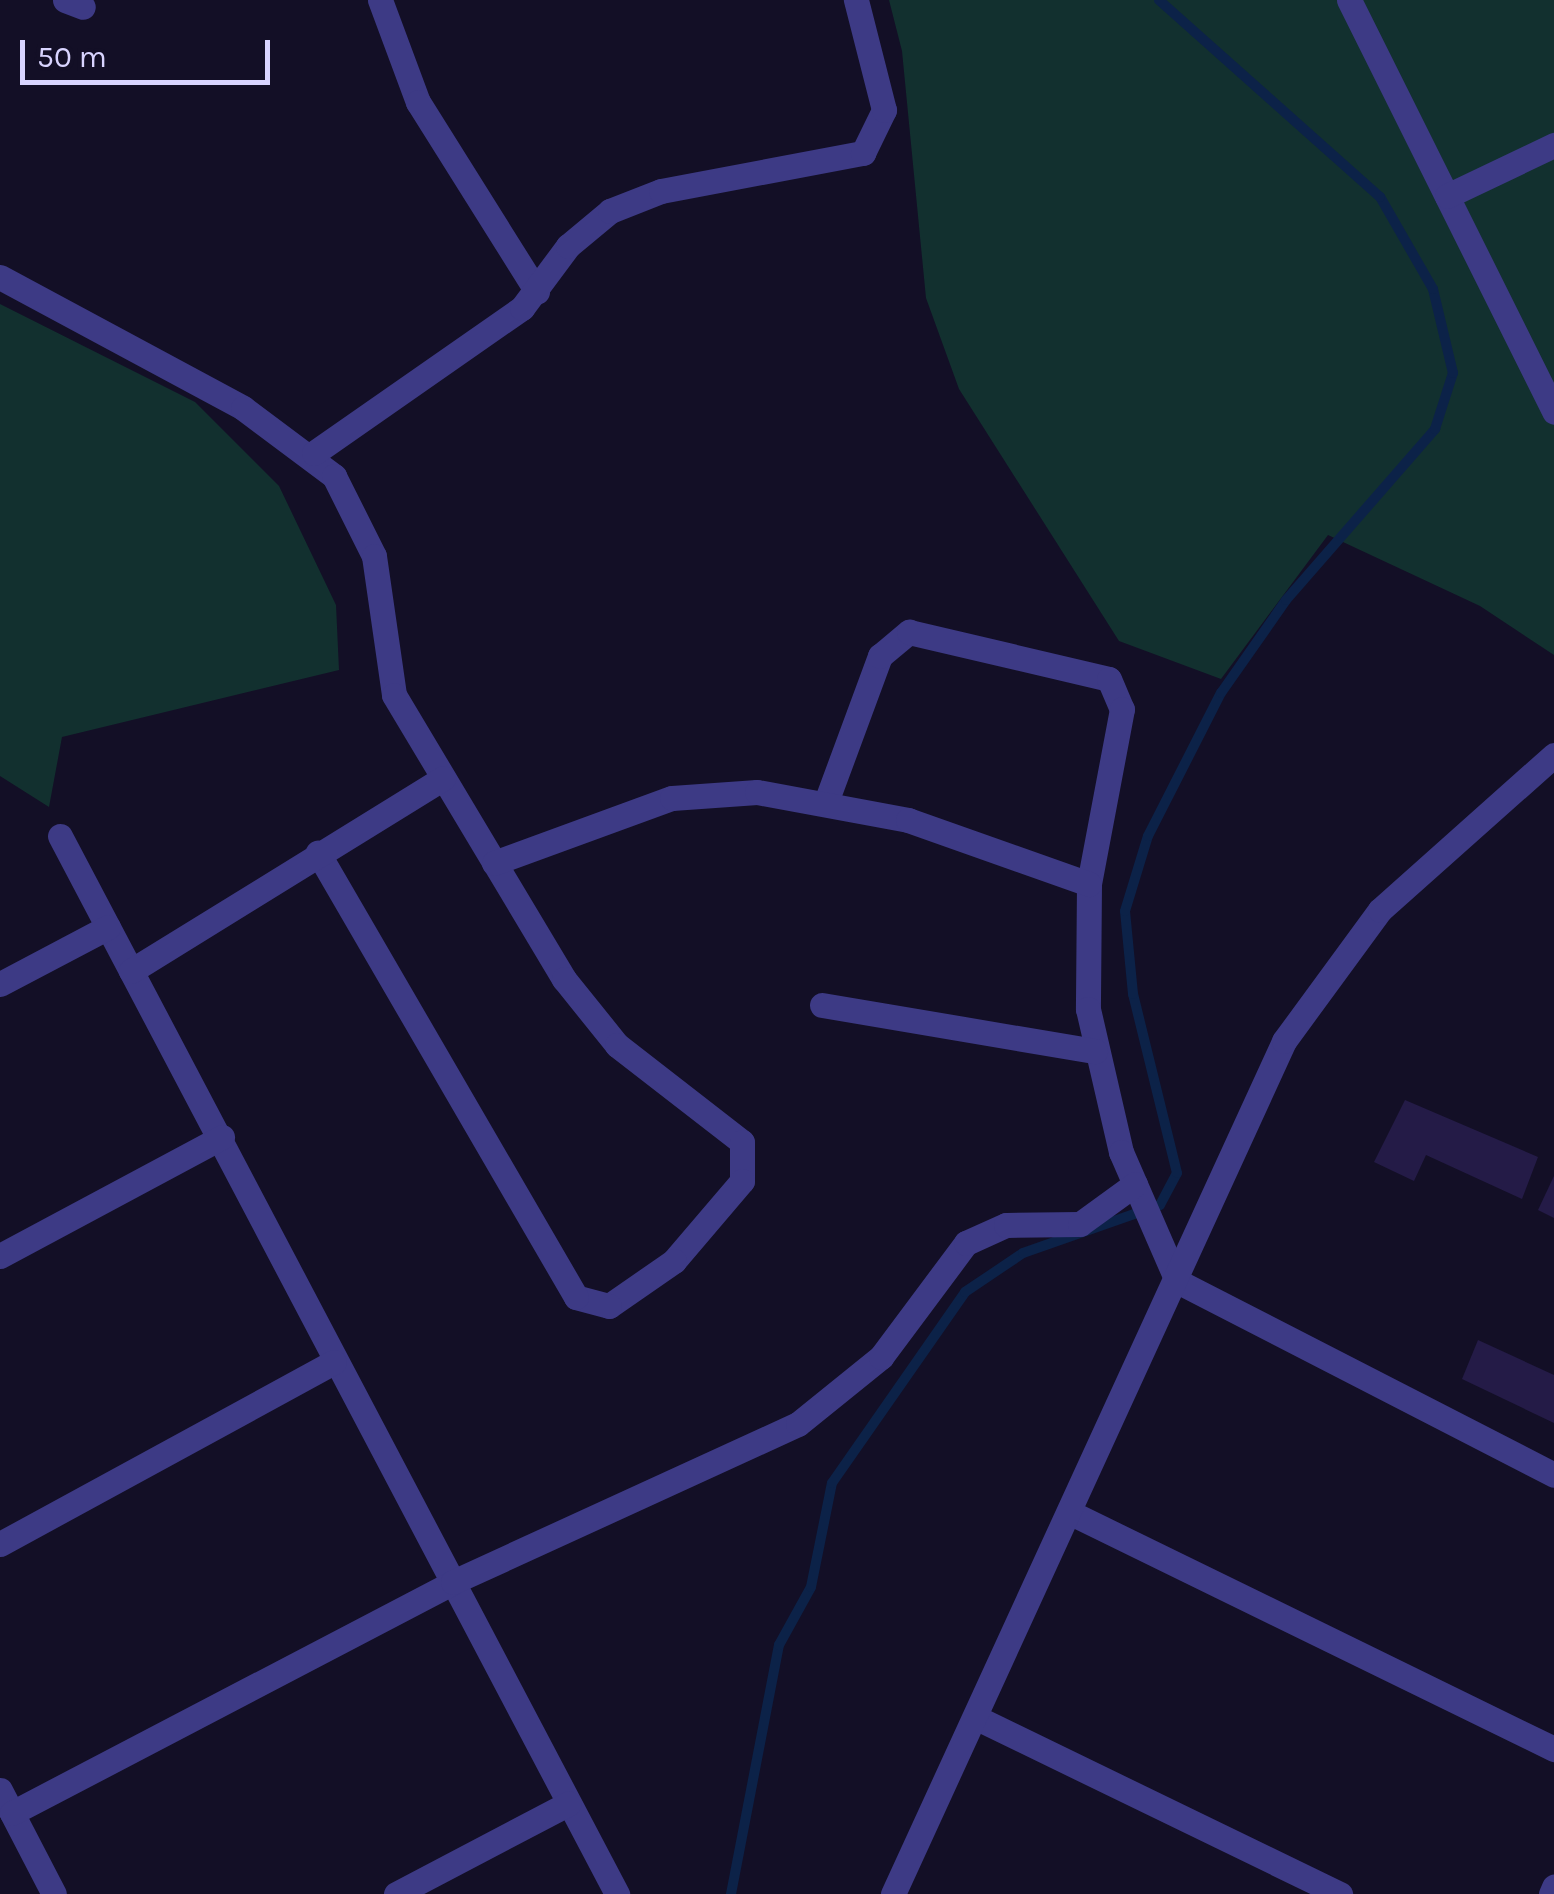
<!DOCTYPE html>
<html>
<head>
<meta charset="utf-8">
<style>
	body { margin:0 }
	#map { position:relative; width:1554px; height:1894px; overflow:hidden; background:#130f26; font-family:Karla,sans-serif }
	div>[style] { position:absolute }
	[style*='--x'] { left:calc(var(--x)*1px); top:calc(var(--y)*1px); width:calc(var(--w)*1px); rotate:calc(var(--a)*1deg) }
	.green>* { inset:0; background:#12302f }
	.stream>* { height:10px; margin:-5px; padding:0 5px; transform-origin:5px; border-radius:5px; background:#0c2248 }
	.building>* { inset:0; background:#241b47 }
	.minor>* { height:25px; margin:-12.5px; padding:0 12.5px; transform-origin:12.5px; border-radius:12.5px; background:#3d3a85 }
	span { translate:-50% -50%; white-space:nowrap; text-align:center; line-height:1.15; -webkit-text-stroke:9px #130f26; paint-order:stroke }
	.scale { position:absolute; left:20px; top:40px; width:250px; height:45px; box-sizing:border-box; border:5px solid #d9d4ff; border-top:0; padding-left:12px; font-size:30px; line-height:35px; white-space:nowrap; color:#d9d4ff; -webkit-text-stroke:8px #130f26; paint-order:stroke }
</style>
</head>
<body>
<div id="map">
	<div class="green">
		<i style="clip-path:polygon(889px 0,1554px 0,1554px 655px,1480px 606px,1328px 535px,1221px 679px,1119px 641px,959px 389px,926px 298px,902px 51px)"></i>
		<i style="clip-path:polygon(0 304px,195px 402px,279px 486px,336px 605px,339px 670px,62px 737px,49px 807px,0 776px)"></i>
	</div>
	<div class="stream">
		<i style="--x:731;--y:1894;--w:254;--a:-79.1"></i>
		<i style="--x:779;--y:1645;--w:66;--a:-61.1"></i>
		<i style="--x:811;--y:1587;--w:106;--a:-78.6"></i>
		<i style="--x:832;--y:1483;--w:233;--a:-55.1"></i>
		<i style="--x:965;--y:1292;--w:70;--a:-33.9"></i>
		<i style="--x:1023;--y:1253;--w:145;--a:-19.3"></i>
		<i style="--x:1160;--y:1205;--w:36;--a:-62"></i>
		<i style="--x:1177;--y:1173;--w:184;--a:-103.8"></i>
		<i style="--x:1133;--y:994;--w:83;--a:-95.5"></i>
		<i style="--x:1125;--y:911;--w:78;--a:-73"></i>
		<i style="--x:1148;--y:836;--w:161;--a:-63"></i>
		<i style="--x:1221;--y:693;--w:113;--a:-55"></i>
		<i style="--x:1286;--y:600;--w:227;--a:-48.9"></i>
		<i style="--x:1435;--y:429;--w:59;--a:-72.2"></i>
		<i style="--x:1453;--y:373;--w:86;--a:-103.4"></i>
		<i style="--x:1433;--y:289;--w:106;--a:-119.9"></i>
		<i style="--x:1380;--y:197;--w:296;--a:-138.3"></i>
	</div>
	<div class="building">
		<i style="clip-path:polygon(1405px 1100px,1538px 1157px,1522px 1199px,1426px 1155px,1414px 1181px,1374px 1162px)"></i>
		<i style="clip-path:polygon(1554px 1176px,1554px 1218px,1538px 1210px)"></i>
		<i style="clip-path:polygon(1478px 1340px,1554px 1375px,1554px 1423px,1462px 1379px)"></i>
	</div>
	<div class="minor">
		<i style="--x:65;--y:0;--w:19;--a:21"></i>
		<i style="--x:380;--y:0;--w:109;--a:69.6"></i>
		<i style="--x:418;--y:102;--w:224;--a:57.9"></i>
		<i style="--x:1349;--y:0;--w:460;--a:63.5"></i>
		<i style="--x:1447;--y:196;--w:119;--a:-25.5"></i>
		<i style="--x:0;--y:277;--w:276;--a:28.3"></i>
		<i style="--x:243;--y:408;--w:114;--a:36.8"></i>
		<i style="--x:334;--y:476;--w:89;--a:63.4"></i>
		<i style="--x:374;--y:556;--w:140;--a:81.8"></i>
		<i style="--x:394;--y:695;--w:331;--a:59.1"></i>
		<i style="--x:564;--y:979;--w:85;--a:51.2"></i>
		<i style="--x:617;--y:1045;--w:158;--a:37.8"></i>
		<i style="--x:742;--y:1142;--w:39;--a:90"></i>
		<i style="--x:742;--y:1181;--w:105;--a:130.4"></i>
		<i style="--x:674;--y:1261;--w:79;--a:145.3"></i>
		<i style="--x:609;--y:1306;--w:34;--a:-165"></i>
		<i style="--x:576;--y:1297;--w:514;--a:-120.16"></i>
		<i style="--x:314;--y:453;--w:254;--a:-34.9"></i>
		<i style="--x:522;--y:308;--w:77;--a:-53.4"></i>
		<i style="--x:568;--y:246;--w:55;--a:-39.8"></i>
		<i style="--x:610;--y:211;--w:55;--a:-21.4"></i>
		<i style="--x:661;--y:191;--w:206;--a:-10.7"></i>
		<i style="--x:863;--y:153;--w:48;--a:-64"></i>
		<i style="--x:884;--y:110;--w:114;--a:-104.3"></i>
		<i style="--x:826;--y:802;--w:156;--a:-69.7"></i>
		<i style="--x:880;--y:656;--w:38;--a:-40"></i>
		<i style="--x:909;--y:632;--w:205;--a:13.2"></i>
		<i style="--x:1109;--y:679;--w:33;--a:67"></i>
		<i style="--x:1122;--y:709;--w:178;--a:100.7"></i>
		<i style="--x:1089;--y:884;--w:125;--a:90.5"></i>
		<i style="--x:1088;--y:1009;--w:147;--a:77"></i>
		<i style="--x:1121;--y:1152;--w:141;--a:66.5"></i>
		<i style="--x:1177;--y:1281;--w:424;--a:27.2"></i>
		<i style="--x:60;--y:836;--w:1196;--a:62.23"></i>
		<i style="--x:494;--y:863;--w:189;--a:-20.1"></i>
		<i style="--x:672;--y:798;--w:85;--a:-4"></i>
		<i style="--x:757;--y:792;--w:154;--a:10.5"></i>
		<i style="--x:908;--y:820;--w:192;--a:19.5"></i>
		<i style="--x:131;--y:971;--w:367;--a:-31.7"></i>
		<i style="--x:0;--y:984;--w:122;--a:-27.8"></i>
		<i style="--x:822;--y:1005;--w:277;--a:9.6"></i>
		<i style="--x:0;--y:1256;--w:252;--a:-28.2"></i>
		<i style="--x:1071;--y:1513;--w:538;--a:26.04"></i>
		<i style="--x:0;--y:1544;--w:380;--a:-28.6"></i>
		<i style="--x:975;--y:1717;--w:406;--a:25.9"></i>
		<i style="--x:0;--y:1790;--w:117;--a:62.6"></i>
		<i style="--x:12;--y:1813;--w:498;--a:-27.6"></i>
		<i style="--x:453;--y:1582;--w:379;--a:-24.6"></i>
		<i style="--x:798;--y:1424;--w:107;--a:-38.9"></i>
		<i style="--x:881;--y:1357;--w:142;--a:-53.3"></i>
		<i style="--x:966;--y:1243;--w:44;--a:-24.2"></i>
		<i style="--x:1006;--y:1225;--w:74;--a:-0.8"></i>
		<i style="--x:1080;--y:1224;--w:68;--a:-36"></i>
		<i style="--x:396;--y:1894;--w:195;--a:-27.7"></i>
		<i style="--x:893;--y:1894;--w:938;--a:-65.37"></i>
		<i style="--x:1284;--y:1041;--w:162;--a:-53.8"></i>
		<i style="--x:1380;--y:910;--w:233;--a:-41.7"></i>
		<i style="--x:1551;--y:1894;--w:8;--a:-67"></i>
	</div>
	<div class="scale">50 m</div>
</div>
</body>
</html>
